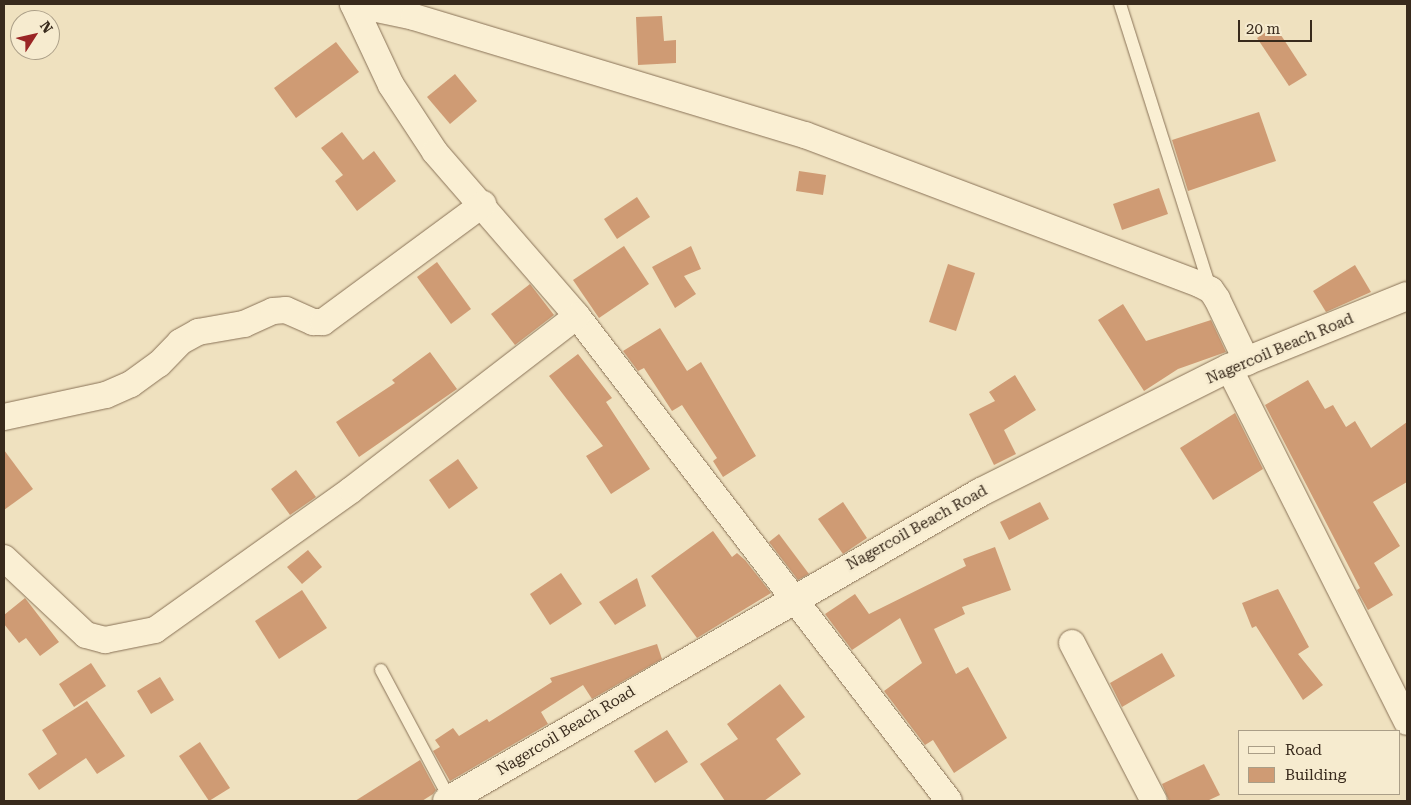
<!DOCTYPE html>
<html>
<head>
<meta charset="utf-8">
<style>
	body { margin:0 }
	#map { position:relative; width:1411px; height:805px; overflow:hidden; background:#efe1bf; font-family:"Roboto Serif",serif }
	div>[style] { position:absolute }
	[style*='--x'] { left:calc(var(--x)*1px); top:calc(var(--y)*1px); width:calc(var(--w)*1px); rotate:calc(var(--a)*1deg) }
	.building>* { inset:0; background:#cf9b74 }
	.roads { filter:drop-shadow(0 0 1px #897257) drop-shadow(0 0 1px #897257) }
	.lane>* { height:12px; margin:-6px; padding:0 6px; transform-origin:6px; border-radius:6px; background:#faefd3 }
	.street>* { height:26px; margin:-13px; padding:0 13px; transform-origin:13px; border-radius:13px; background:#faefd3 }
	.secondary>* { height:28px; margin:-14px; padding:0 14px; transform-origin:14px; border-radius:14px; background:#faefd3 }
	span { translate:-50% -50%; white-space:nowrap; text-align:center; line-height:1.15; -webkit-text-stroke:5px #f6ebcf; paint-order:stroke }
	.street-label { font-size:15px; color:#382a1c }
	.frame { position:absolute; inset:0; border:5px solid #382a1c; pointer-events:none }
	.legend { position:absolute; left:1238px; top:730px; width:162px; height:65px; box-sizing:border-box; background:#f6ebcf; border:1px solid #aa9e87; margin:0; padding:6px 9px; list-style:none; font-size:15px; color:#382a1c }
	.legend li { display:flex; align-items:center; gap:10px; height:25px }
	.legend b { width:25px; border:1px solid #aa9e87 }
	.north { position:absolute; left:10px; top:10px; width:50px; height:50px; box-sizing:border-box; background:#f6ebcf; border:1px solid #aa9e87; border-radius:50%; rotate:55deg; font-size:14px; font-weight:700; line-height:20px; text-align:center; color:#382a1c }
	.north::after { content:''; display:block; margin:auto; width:18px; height:22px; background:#9a2525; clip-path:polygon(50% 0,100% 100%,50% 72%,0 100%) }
	.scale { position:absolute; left:1238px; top:20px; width:74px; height:22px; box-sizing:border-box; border:2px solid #382a1c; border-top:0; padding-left:6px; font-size:15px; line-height:18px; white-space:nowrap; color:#382a1c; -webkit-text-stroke:4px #f6ebcf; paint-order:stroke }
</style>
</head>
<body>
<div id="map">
	<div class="building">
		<i style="clip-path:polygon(662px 16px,664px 41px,676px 40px,676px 63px,638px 65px,636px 17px)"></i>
		<i style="clip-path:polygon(1275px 26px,1307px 75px,1289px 86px,1257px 38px)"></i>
		<i style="clip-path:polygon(336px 42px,359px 72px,296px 118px,274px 88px)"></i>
		<i style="clip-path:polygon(455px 74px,477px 101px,450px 124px,427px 97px)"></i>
		<i style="clip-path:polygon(1259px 112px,1276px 161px,1188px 191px,1172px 140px)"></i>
		<i style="clip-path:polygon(342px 132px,363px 160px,374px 151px,396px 181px,357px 211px,335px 181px,343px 175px,321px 148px)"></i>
		<i style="clip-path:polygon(799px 171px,826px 175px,823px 195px,796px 191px)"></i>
		<i style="clip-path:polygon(1159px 188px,1168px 214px,1122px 230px,1113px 204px)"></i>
		<i style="clip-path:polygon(637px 197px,650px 217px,617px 239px,604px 219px)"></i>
		<i style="clip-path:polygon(624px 246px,649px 284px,599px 318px,573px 280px)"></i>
		<i style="clip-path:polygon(691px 246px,701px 269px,684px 276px,696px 294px,675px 308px,652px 267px)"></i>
		<i style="clip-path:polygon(437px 262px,471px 309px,451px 324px,417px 277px)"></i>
		<i style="clip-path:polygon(948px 264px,975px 273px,956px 331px,929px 322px)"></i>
		<i style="clip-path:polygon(1355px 265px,1371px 292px,1326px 312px,1313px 291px)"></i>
		<i style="clip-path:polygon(530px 284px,554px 315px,515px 345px,491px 314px)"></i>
		<i style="clip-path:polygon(1123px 304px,1146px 341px,1211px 320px,1226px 352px,1178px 369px,1144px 391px,1098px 320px)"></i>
		<i style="clip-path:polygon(660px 328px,687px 371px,701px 362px,756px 456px,723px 477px,713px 461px,717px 458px,682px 405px,672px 411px,644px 368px,638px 371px,623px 351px)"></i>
		<i style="clip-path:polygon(430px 352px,457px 389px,359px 457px,336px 422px,395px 383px,392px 380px)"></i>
		<i style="clip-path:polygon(578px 354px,612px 398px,606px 402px,650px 469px,611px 494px,586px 456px,603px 446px,549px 376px)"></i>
		<i style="clip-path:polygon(1015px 375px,1036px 410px,1004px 430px,1016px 454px,994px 465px,969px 414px,995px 401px,989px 392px)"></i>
		<i style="clip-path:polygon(1308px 380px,1325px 409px,1333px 405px,1346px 427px,1355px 421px,1371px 448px,1407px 422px,1407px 482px,1373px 502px,1400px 546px,1374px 563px,1393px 595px,1368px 610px,1357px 590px,1360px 588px,1265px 405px)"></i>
		<i style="clip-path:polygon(1235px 413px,1263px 469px,1213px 500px,1180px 448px)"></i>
		<i style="clip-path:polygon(4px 450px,33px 489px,4px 510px)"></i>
		<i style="clip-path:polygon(458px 459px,478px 488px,449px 509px,429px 480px)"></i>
		<i style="clip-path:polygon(296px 470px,316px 497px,290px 515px,271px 489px)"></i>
		<i style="clip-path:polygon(843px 502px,867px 538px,843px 554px,818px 519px)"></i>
		<i style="clip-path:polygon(1040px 502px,1049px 519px,1009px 540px,1000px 522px)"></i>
		<i style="clip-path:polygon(713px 531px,732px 557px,737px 553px,745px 560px,771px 593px,697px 638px,651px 576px)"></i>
		<i style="clip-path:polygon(779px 534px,809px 574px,798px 580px,769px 542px)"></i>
		<i style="clip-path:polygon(995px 547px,1011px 590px,962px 607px,965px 614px,934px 629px,956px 674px,968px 667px,1007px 738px,954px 773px,933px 740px,925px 745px,884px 691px,922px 663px,900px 618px,852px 650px,825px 614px,855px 594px,869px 614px,966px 566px,963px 559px)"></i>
		<i style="clip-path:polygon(308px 550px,322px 567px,302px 584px,287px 567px)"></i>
		<i style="clip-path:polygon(561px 573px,582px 604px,550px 625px,530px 594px)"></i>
		<i style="clip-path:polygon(637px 578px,646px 606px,615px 625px,599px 602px)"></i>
		<i style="clip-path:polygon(1278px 589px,1309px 647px,1298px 654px,1323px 685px,1303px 700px,1256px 626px,1252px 628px,1242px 603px)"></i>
		<i style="clip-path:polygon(302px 590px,327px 628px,279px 659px,255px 621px)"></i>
		<i style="clip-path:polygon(25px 598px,59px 642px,40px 656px,26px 638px,19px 643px,4px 624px,4px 615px)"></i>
		<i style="clip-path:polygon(657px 644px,662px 659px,592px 699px,583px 685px,541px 712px,548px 724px,450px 781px,433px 751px,440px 747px,435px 740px,453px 728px,459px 736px,487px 719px,489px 722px,552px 682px,550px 678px)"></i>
		<i style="clip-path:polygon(1162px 653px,1175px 676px,1122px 707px,1110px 683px)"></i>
		<i style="clip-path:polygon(91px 663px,106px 686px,74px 707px,59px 684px)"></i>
		<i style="clip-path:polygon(160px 677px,174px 700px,151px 714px,137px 691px)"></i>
		<i style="clip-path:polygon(780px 684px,805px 717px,776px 739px,801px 774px,764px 801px,725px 801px,700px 764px,738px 739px,727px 724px)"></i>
		<i style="clip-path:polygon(87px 701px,125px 756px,97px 774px,86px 758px,39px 790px,28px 774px,57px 754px,42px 730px)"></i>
		<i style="clip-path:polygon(667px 730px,688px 762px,655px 783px,634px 751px)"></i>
		<i style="clip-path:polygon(200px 742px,230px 788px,209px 801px,179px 756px)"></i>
		<i style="clip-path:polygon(420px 760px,436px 790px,433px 794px,422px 801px,355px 801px)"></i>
		<i style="clip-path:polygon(1204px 764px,1220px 795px,1207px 801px,1169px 801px,1162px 784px)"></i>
	</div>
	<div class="roads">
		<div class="lane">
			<i style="--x:1120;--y:4;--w:297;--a:72.4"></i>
			<i style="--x:381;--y:670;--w:146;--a:61.9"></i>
		</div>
		<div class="street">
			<i style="--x:353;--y:4;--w:89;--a:64.9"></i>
			<i style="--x:391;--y:85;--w:80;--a:56.7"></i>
			<i style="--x:435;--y:152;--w:217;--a:49.1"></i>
			<i style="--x:577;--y:316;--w:611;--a:52.51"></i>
			<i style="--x:353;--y:4;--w:62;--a:12"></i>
			<i style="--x:414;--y:17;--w:408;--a:16.8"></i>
			<i style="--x:805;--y:135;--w:421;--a:20.7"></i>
			<i style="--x:1199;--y:284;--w:13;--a:27"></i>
			<i style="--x:1211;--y:290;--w:11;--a:56"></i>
			<i style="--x:1217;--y:299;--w:70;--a:64.5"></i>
			<i style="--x:1229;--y:368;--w:396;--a:63.3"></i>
			<i style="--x:4;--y:417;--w:104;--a:-12.2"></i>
			<i style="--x:106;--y:395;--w:27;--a:-24"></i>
			<i style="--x:131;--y:384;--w:34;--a:-36"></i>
			<i style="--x:159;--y:364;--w:30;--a:-46"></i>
			<i style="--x:180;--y:342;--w:21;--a:-29"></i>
			<i style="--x:198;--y:332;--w:47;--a:-9.9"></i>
			<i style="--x:244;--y:324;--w:32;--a:-24"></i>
			<i style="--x:273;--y:311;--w:13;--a:-4"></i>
			<i style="--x:286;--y:310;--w:30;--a:24"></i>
			<i style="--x:313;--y:322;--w:10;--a:0"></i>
			<i style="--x:323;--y:322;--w:199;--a:-36.4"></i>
			<i style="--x:4;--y:558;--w:112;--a:43.2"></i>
			<i style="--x:86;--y:635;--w:20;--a:15"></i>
			<i style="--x:105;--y:640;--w:51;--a:-11.3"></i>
			<i style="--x:155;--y:630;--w:241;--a:-35.5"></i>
			<i style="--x:351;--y:490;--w:285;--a:-37.6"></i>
			<i style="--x:1072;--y:643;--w:178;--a:62.6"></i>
		</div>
		<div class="secondary">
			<i style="--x:447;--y:801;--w:617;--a:-30.06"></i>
			<i style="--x:981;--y:492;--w:277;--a:-26.6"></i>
			<i style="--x:1229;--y:368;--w:192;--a:-22"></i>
		</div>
	</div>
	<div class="street-label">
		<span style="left:1280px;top:349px;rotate:-23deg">Nagercoil Beach Road</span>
		<span style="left:917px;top:528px;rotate:-29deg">Nagercoil Beach Road</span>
		<span style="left:566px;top:731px;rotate:-31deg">Nagercoil Beach Road</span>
	</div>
	<div class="frame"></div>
	<ul class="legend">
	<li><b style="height:6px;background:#faefd3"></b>Road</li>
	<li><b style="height:14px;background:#cf9b74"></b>Building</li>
	</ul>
	<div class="north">N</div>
	<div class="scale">20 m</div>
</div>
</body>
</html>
